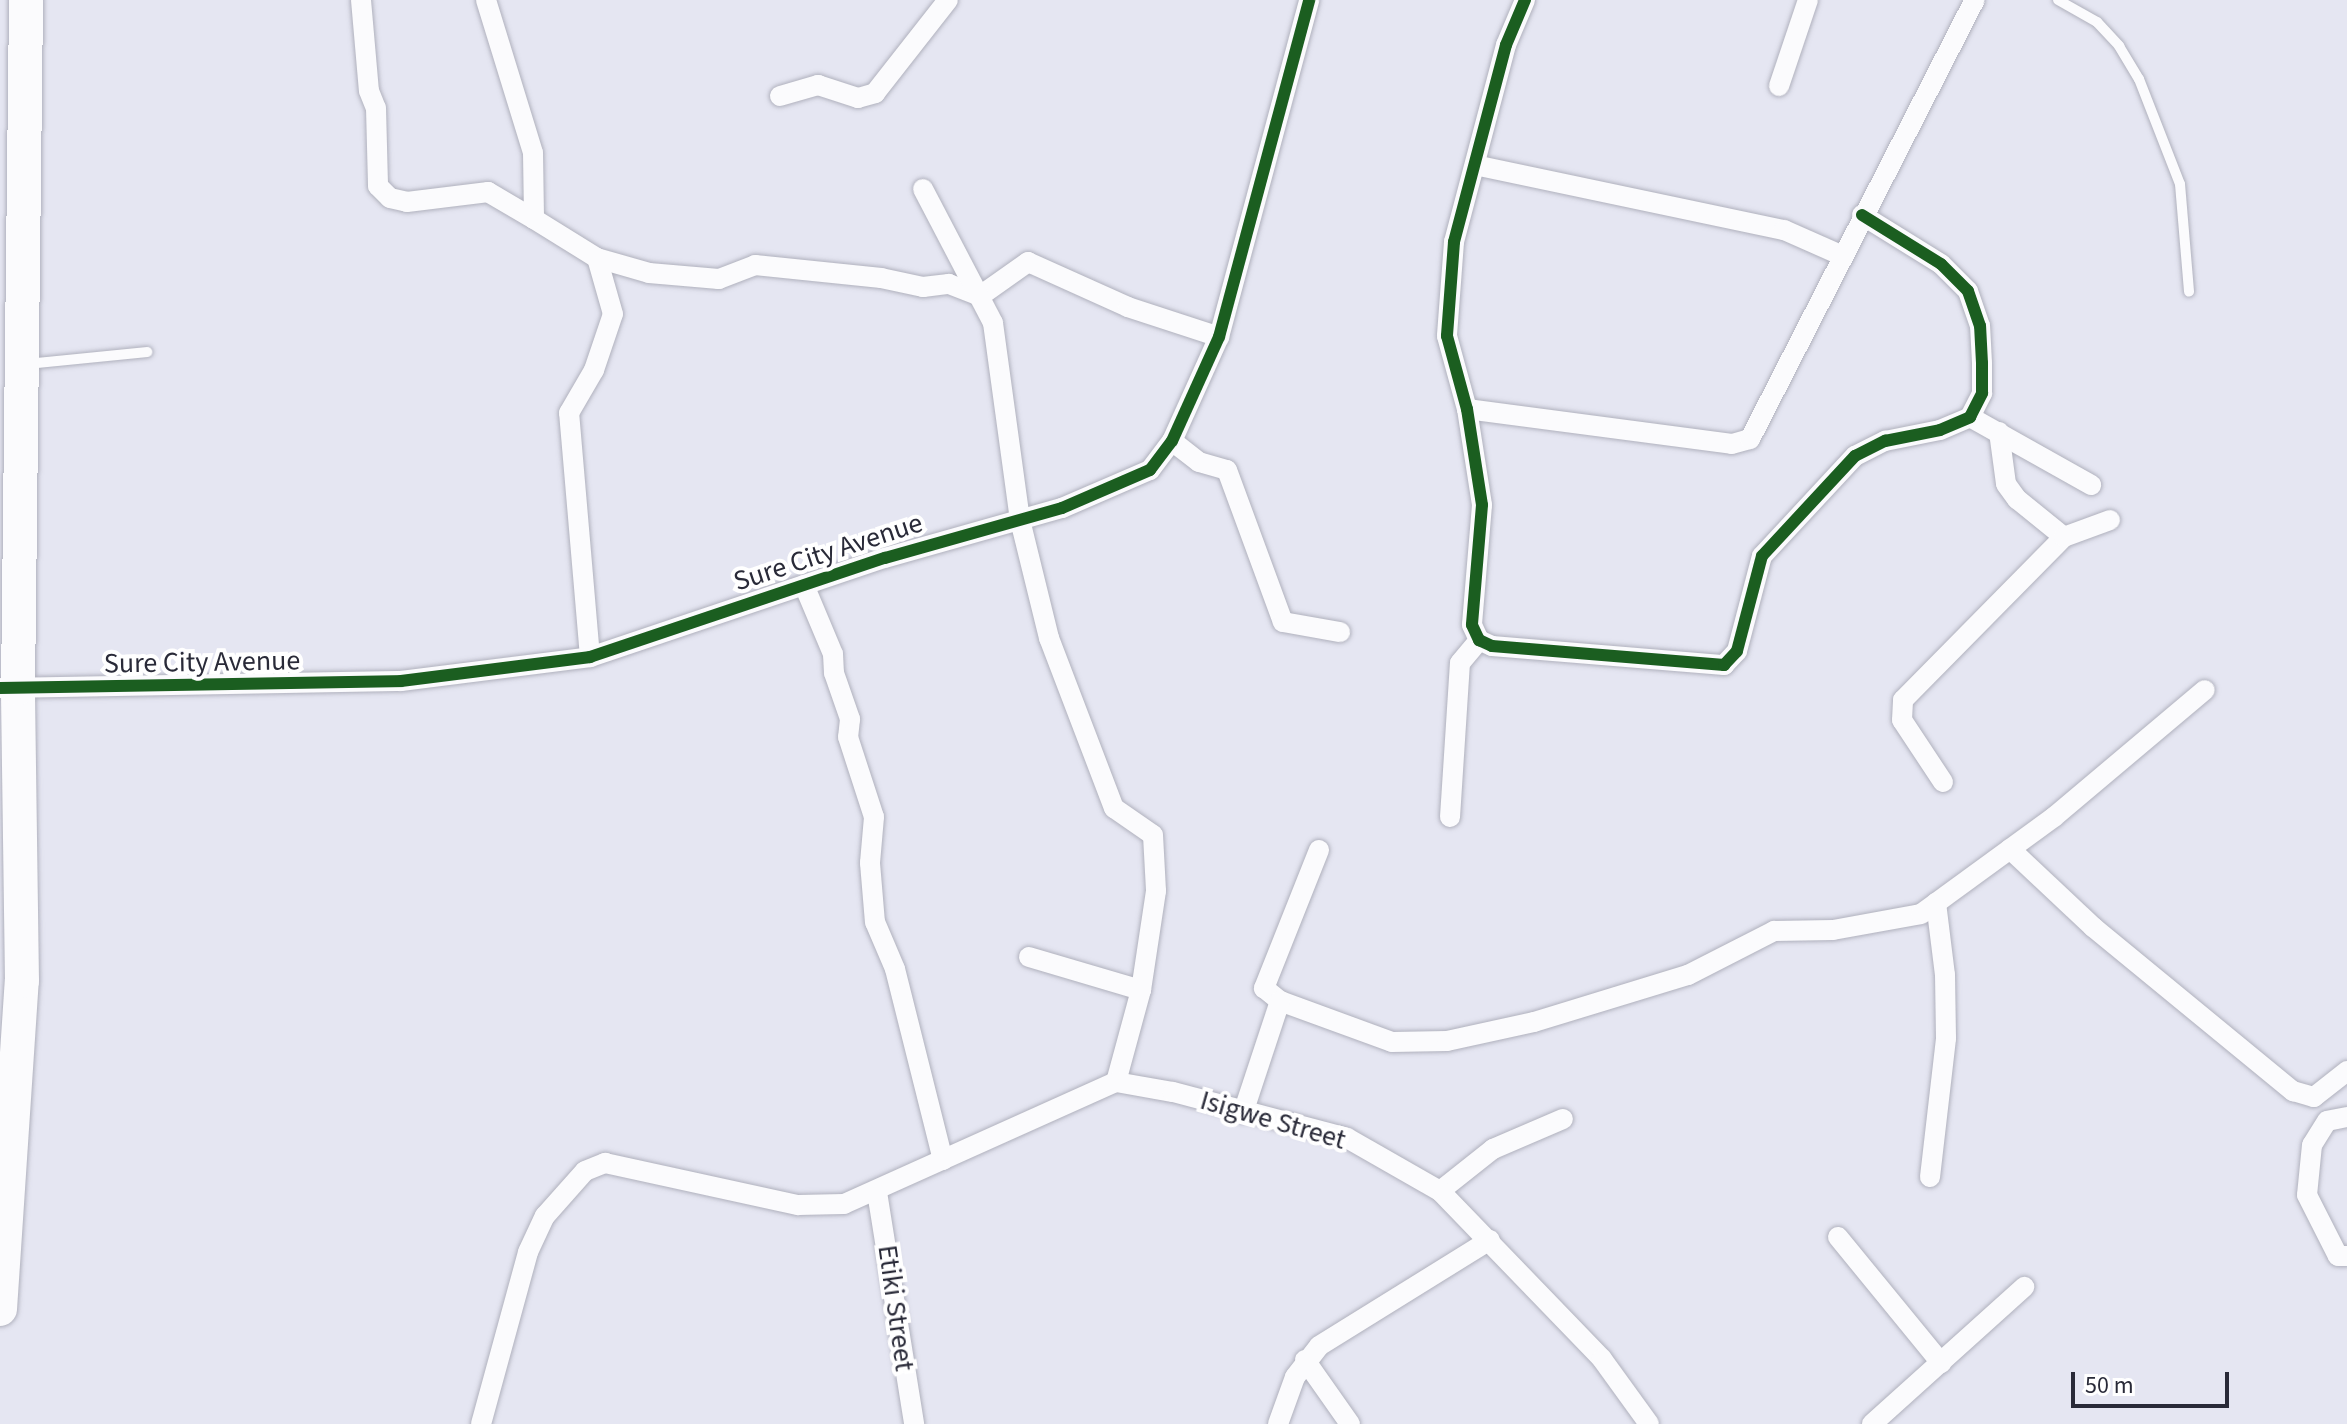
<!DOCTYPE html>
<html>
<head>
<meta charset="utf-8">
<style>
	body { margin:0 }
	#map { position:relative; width:2347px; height:1424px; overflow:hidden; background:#e5e6f2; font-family:"Source Sans 3",sans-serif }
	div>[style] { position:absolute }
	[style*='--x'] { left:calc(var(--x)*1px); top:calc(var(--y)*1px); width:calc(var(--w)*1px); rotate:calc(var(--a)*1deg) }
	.roads { filter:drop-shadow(0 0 2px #b0b1bd) drop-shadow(0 0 2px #b0b1bd) }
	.service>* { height:10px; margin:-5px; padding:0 5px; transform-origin:5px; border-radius:5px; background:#fbfbfd }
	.minor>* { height:20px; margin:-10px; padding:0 10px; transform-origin:10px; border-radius:10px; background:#fbfbfd }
	.trunk>* { height:34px; margin:-17px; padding:0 17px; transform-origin:17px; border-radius:17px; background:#fbfbfd }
	.cycleway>* { height:12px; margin:-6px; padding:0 6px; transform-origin:6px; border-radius:6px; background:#1b5e20 }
	span { translate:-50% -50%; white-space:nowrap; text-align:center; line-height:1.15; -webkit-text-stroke:8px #fff; paint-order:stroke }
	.street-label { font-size:28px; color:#292a38 }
	.scale { position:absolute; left:2071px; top:1372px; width:158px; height:36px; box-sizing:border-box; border:4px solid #292a38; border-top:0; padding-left:10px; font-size:24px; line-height:28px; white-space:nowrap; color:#292a38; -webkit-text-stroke:6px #fff; paint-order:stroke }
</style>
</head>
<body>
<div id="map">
	<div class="roads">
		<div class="service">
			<i style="--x:2058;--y:0;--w:45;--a:29.4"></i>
			<i style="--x:2097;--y:22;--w:33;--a:47"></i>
			<i style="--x:2119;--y:46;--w:39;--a:59"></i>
			<i style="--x:2139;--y:79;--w:113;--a:68.7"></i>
			<i style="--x:2180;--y:184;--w:108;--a:85.2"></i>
			<i style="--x:27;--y:364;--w:121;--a:-5.7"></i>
		</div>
		<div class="minor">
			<i style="--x:361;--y:0;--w:91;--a:85"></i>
			<i style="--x:369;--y:91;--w:18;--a:68"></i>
			<i style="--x:376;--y:108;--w:78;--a:88.5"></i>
			<i style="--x:378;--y:186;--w:17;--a:45"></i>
			<i style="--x:390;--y:198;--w:17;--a:13"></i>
			<i style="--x:407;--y:202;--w:82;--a:-7"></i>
			<i style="--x:488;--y:192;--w:53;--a:30.4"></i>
			<i style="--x:486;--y:0;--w:160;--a:72.9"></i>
			<i style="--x:533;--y:153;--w:66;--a:89.1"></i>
			<i style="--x:534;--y:219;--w:74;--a:31.8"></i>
			<i style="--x:597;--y:258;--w:54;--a:16.1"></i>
			<i style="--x:649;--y:273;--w:70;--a:4.9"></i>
			<i style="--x:719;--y:279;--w:39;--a:-21"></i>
			<i style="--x:755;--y:265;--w:127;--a:5.9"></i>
			<i style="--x:881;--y:278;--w:43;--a:12.1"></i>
			<i style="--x:923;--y:287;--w:26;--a:-7"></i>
			<i style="--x:949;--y:284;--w:33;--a:21"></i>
			<i style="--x:980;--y:296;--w:59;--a:-35.3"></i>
			<i style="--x:1028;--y:262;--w:110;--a:24.2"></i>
			<i style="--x:1128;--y:307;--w:96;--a:18.2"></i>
			<i style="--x:1525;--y:0;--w:49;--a:112.9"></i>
			<i style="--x:1506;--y:45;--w:204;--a:104.8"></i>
			<i style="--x:1454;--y:242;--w:94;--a:94.3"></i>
			<i style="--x:1447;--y:336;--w:76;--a:74.7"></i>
			<i style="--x:1467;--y:409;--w:97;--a:81.1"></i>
			<i style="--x:1482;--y:505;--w:120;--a:94.8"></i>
			<i style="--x:1472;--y:625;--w:17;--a:65"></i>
			<i style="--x:1479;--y:640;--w:14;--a:25"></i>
			<i style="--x:1492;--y:646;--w:233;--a:4.7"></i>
			<i style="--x:1724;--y:665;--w:19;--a:-47"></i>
			<i style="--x:1737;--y:651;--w:98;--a:-75.3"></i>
			<i style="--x:1762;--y:556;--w:137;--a:-47.1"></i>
			<i style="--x:1855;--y:456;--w:34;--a:-27"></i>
			<i style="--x:1885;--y:441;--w:56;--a:-11.3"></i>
			<i style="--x:1940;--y:430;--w:33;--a:-23"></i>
			<i style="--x:1970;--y:417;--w:27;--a:-63"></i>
			<i style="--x:1982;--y:393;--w:30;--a:-90"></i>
			<i style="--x:1982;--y:363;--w:37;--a:-93"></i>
			<i style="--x:1980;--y:326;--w:37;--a:-109"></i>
			<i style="--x:1968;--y:291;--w:38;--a:-135"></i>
			<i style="--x:1941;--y:264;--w:93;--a:-148.2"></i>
			<i style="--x:1779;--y:86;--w:91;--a:-71.4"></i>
			<i style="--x:780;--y:96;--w:40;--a:-16"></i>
			<i style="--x:818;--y:85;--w:42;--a:18"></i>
			<i style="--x:858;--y:98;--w:18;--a:-16"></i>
			<i style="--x:875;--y:93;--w:118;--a:-51.9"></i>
			<i style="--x:1475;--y:165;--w:316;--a:11.9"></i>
			<i style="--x:1784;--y:230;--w:64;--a:23.8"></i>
			<i style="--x:923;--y:189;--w:151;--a:62.4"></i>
			<i style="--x:993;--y:323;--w:199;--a:82.2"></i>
			<i style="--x:1020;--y:520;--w:122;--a:76.2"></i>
			<i style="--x:1049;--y:638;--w:182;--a:69.1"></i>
			<i style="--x:1114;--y:808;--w:47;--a:34.7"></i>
			<i style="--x:1153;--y:835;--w:56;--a:86.9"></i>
			<i style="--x:1156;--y:891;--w:100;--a:98.6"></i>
			<i style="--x:1141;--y:990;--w:95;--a:105.2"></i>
			<i style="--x:1467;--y:409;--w:267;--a:7.5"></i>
			<i style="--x:1732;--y:444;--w:19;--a:-16"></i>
			<i style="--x:1750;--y:439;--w:493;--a:-62.9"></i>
			<i style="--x:1970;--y:417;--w:139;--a:29.3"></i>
			<i style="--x:1999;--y:432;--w:52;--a:82.3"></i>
			<i style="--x:2006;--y:484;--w:19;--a:54"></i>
			<i style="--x:2017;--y:499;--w:60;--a:39"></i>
			<i style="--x:1172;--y:441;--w:34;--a:38"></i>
			<i style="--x:1199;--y:462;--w:29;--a:16"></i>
			<i style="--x:1227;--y:470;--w:162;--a:69.8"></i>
			<i style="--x:1283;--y:622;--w:58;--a:10"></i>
			<i style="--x:804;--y:585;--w:75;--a:67.2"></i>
			<i style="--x:833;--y:654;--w:19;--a:87"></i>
			<i style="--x:834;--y:673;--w:49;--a:70.8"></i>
			<i style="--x:850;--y:719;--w:18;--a:96"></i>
			<i style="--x:848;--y:737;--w:84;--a:72"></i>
			<i style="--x:874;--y:817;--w:46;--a:95"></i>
			<i style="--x:870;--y:863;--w:59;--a:85.2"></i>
			<i style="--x:875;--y:922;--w:51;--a:66.9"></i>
			<i style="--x:895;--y:969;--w:197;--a:75.9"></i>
			<i style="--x:590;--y:657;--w:245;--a:-94.9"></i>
			<i style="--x:569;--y:413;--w:50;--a:-59.8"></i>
			<i style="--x:594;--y:370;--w:59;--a:-71.3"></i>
			<i style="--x:613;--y:314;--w:58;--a:-105.9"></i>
			<i style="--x:0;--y:688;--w:401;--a:-1"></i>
			<i style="--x:401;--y:681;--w:191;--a:-7.2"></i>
			<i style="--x:590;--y:657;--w:311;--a:-18.6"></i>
			<i style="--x:885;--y:558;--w:184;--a:-15.8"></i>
			<i style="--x:1062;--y:508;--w:96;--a:-23.4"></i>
			<i style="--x:1150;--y:470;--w:36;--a:-53"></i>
			<i style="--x:1172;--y:441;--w:114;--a:-65.7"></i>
			<i style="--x:1219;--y:337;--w:349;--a:-75"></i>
			<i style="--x:1943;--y:782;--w:74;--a:-123.5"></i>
			<i style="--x:1902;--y:720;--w:20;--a:-87"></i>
			<i style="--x:1903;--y:700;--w:229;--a:-45.4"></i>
			<i style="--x:2064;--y:537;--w:49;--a:-20.3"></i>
			<i style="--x:1450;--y:817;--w:154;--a:-86.3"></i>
			<i style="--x:1460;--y:663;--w:30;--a:-50"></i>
			<i style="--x:2010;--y:849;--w:114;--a:43.2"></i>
			<i style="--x:2093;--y:927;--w:259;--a:39.4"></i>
			<i style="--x:2293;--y:1091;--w:22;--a:16"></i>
			<i style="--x:2314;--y:1097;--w:42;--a:-38.2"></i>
			<i style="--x:1319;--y:850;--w:149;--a:111.7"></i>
			<i style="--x:1264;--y:988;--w:21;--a:39"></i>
			<i style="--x:1280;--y:1001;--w:119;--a:20.1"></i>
			<i style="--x:1392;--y:1042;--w:55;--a:-1"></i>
			<i style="--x:1447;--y:1041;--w:89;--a:-12.3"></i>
			<i style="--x:1534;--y:1022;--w:161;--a:-17"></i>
			<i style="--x:1688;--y:975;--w:97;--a:-27.1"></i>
			<i style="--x:1774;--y:931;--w:59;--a:-1"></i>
			<i style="--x:1833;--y:930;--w:89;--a:-10.3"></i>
			<i style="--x:1921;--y:914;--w:165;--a:-36.1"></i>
			<i style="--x:2054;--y:817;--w:197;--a:-40.1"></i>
			<i style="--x:1029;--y:957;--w:117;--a:16.4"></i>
			<i style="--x:1243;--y:1113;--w:118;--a:-71.7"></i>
			<i style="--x:2347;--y:1117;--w:20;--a:169"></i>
			<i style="--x:2327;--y:1121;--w:28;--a:122"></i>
			<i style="--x:2312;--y:1145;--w:50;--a:95.7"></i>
			<i style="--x:2307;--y:1195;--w:68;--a:63.1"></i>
			<i style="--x:2338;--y:1256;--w:9;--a:0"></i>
			<i style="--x:1930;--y:1177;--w:140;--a:-83.4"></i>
			<i style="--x:1946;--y:1038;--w:63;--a:-90.9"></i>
			<i style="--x:1945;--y:975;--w:73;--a:-97.1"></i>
			<i style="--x:1440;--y:1191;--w:68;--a:-38.4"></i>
			<i style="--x:1493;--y:1149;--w:76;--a:-23.2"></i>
			<i style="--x:877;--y:1192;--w:235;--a:80.9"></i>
			<i style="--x:1838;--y:1237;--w:163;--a:50.7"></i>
			<i style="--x:1305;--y:1360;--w:78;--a:54.9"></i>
			<i style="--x:481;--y:1424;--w:178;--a:-74.7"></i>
			<i style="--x:528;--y:1252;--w:40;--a:-65"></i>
			<i style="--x:545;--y:1216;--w:60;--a:-48.4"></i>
			<i style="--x:585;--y:1171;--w:22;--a:-22"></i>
			<i style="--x:605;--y:1163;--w:198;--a:12.3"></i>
			<i style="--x:798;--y:1205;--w:46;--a:-1.2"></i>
			<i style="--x:844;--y:1204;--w:298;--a:-24.2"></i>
			<i style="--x:1116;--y:1082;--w:58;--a:10"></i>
			<i style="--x:1173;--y:1092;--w:180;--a:14.8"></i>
			<i style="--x:1347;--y:1138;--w:107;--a:29.7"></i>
			<i style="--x:1440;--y:1191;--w:233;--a:46"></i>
			<i style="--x:1602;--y:1359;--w:80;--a:54.1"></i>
			<i style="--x:1278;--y:1424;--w:50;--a:-70.1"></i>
			<i style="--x:1295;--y:1377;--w:39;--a:-52"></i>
			<i style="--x:1319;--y:1346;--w:201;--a:-31.8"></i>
			<i style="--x:1872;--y:1424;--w:205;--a:-42"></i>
		</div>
		<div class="trunk">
			<i style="--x:0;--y:1309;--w:329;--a:-86.2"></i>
			<i style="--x:22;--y:981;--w:293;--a:-90.8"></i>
			<i style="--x:18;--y:688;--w:688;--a:-89.33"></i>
		</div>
	</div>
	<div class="cycleway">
		<i style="--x:1525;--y:0;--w:49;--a:112.9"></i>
		<i style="--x:1506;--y:45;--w:204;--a:104.8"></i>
		<i style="--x:1454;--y:242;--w:94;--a:94.3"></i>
		<i style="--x:1447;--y:336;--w:76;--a:74.7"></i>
		<i style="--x:1467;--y:409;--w:97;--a:81.1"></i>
		<i style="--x:1482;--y:505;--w:120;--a:94.8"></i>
		<i style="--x:1472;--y:625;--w:17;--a:65"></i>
		<i style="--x:1479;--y:640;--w:14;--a:25"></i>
		<i style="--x:1492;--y:646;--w:233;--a:4.7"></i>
		<i style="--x:1724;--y:665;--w:19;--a:-47"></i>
		<i style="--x:1737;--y:651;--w:98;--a:-75.3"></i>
		<i style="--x:1762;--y:556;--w:137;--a:-47.1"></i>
		<i style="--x:1855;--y:456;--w:34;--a:-27"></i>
		<i style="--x:1885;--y:441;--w:56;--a:-11.3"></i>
		<i style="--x:1940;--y:430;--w:33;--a:-23"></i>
		<i style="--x:1970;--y:417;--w:27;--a:-63"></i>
		<i style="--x:1982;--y:393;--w:30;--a:-90"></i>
		<i style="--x:1982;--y:363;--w:37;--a:-93"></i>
		<i style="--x:1980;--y:326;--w:37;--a:-109"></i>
		<i style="--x:1968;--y:291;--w:38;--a:-135"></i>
		<i style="--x:1941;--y:264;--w:93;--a:-148.2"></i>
		<i style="--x:0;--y:688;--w:401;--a:-1"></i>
		<i style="--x:401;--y:681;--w:191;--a:-7.2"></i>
		<i style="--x:590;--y:657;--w:311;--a:-18.6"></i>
		<i style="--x:885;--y:558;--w:184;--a:-15.8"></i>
		<i style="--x:1062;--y:508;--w:96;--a:-23.4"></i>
		<i style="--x:1150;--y:470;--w:36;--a:-53"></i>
		<i style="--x:1172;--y:441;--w:114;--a:-65.7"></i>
		<i style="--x:1219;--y:337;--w:349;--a:-75"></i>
	</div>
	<div class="street-label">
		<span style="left:828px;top:552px;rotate:-18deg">Sure City Avenue</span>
		<span style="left:202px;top:662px;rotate:-1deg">Sure City Avenue</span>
		<span style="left:1273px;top:1120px;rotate:16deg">Isigwe Street</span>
		<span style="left:896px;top:1308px;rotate:82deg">Etiki Street</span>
	</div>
	<div class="scale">50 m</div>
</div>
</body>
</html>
